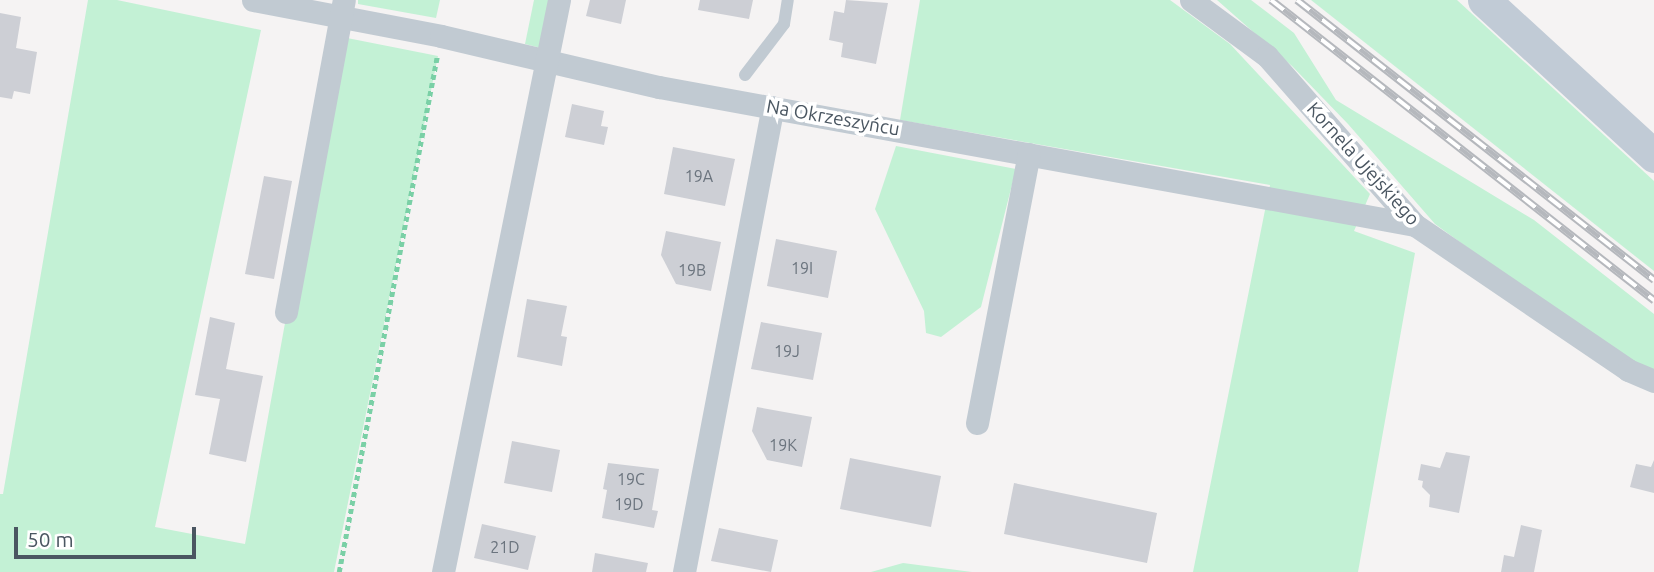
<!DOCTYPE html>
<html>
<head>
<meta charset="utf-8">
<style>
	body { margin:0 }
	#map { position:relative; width:1654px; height:572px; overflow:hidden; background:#f5f3f3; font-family:Ubuntu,sans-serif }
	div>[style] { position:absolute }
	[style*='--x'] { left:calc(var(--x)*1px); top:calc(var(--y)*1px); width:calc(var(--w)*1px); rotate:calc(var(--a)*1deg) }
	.green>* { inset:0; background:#c3f1d5 }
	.building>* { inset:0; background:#cdcfd5 }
	.path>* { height:4.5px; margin-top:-2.25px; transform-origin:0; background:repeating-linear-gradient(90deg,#7ad0a6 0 5px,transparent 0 8.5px) }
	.lane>* { height:12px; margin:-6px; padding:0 6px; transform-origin:6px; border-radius:6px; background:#c1cad2 }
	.street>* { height:23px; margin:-11.5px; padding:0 11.5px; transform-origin:11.5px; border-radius:11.5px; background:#c1cad2 }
	.secondary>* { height:33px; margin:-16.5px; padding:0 16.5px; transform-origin:16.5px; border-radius:16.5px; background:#c1cbd6 }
	.rail>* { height:8px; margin-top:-4px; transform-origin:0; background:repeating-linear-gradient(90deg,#fff 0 16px,#b5b8bd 0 32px); box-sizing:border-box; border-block:2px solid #b5b8bd }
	span { translate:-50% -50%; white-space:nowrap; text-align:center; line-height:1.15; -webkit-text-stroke:7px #fff; paint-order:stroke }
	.number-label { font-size:16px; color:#6b747e }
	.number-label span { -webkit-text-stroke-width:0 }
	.street-label { font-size:19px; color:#4a5661 }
	.scale { position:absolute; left:14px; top:527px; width:182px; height:32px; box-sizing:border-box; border:4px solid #4a5661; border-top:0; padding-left:9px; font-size:21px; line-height:24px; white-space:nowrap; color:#4a5661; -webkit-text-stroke:5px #fff; paint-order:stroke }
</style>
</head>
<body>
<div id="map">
	<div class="green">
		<i style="clip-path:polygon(88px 0,117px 0,261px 30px,155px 527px,245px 544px,337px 36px,438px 56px,334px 572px,0 572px,0 494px,3px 494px)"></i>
		<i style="clip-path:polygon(358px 0,440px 0,436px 18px,358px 4px)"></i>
		<i style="clip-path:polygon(534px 0,552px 0,541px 48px,525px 44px)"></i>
		<i style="clip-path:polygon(920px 0,1170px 0,1230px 44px,1370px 194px,1354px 231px,1415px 253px,1358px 572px,1193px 572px,1270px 185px,900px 120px)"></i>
		<i style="clip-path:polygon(1217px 0,1251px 0,1294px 33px,1336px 100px,1534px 220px,1654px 314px,1654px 371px,1607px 349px,1435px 224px,1348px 124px,1292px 66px)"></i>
		<i style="clip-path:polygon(1311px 0,1457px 0,1654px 181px,1654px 271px)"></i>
		<i style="clip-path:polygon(896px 146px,1016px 169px,981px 307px,941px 337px,926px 333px,924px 311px,875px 209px)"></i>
		<i style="clip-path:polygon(903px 563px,972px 572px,871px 572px)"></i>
	</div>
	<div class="building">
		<i style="clip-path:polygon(590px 0,626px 0,621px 24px,586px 16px)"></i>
		<i style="clip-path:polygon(700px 0,753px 0,749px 19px,698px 10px)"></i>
		<i style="clip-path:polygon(846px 0,888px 3px,876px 64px,841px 57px,843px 43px,829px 40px,834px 11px,844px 13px)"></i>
		<i style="clip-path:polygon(0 13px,21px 17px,16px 48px,37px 52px,30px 94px,14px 91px,12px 99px,0 97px)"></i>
		<i style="clip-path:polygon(572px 104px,604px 111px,601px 126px,608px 127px,604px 145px,565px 137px)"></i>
		<i style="clip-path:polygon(673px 147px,735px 159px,725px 206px,664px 194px)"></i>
		<i style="clip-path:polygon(264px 176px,292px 181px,274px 279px,245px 274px)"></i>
		<i style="clip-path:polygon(666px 231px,721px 242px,711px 291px,676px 284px,661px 255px)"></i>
		<i style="clip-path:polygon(776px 239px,837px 251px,828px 298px,767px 286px)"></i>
		<i style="clip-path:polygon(527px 299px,567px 306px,561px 336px,567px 337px,562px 366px,517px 357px)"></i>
		<i style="clip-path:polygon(210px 317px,235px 323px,226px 369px,263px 376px,246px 462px,209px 454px,220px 399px,195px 395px)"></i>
		<i style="clip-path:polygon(761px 322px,822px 333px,813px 380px,751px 369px)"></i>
		<i style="clip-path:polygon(757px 407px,812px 417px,802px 467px,767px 460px,752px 431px)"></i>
		<i style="clip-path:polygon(512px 441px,560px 450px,552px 492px,504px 483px)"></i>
		<i style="clip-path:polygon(1446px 452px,1470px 456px,1459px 513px,1429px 507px,1430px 495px,1422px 487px,1423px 481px,1418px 480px,1421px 464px,1440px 468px)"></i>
		<i style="clip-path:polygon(850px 458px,941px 476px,931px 527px,840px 509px)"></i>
		<i style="clip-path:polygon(1654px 460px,1654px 493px,1630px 487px,1636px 464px,1651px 467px)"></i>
		<i style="clip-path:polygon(608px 463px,659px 469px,652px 510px,658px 511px,654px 528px,602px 518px,607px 490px,603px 489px)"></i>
		<i style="clip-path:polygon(1014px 483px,1157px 513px,1147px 563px,1004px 534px)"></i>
		<i style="clip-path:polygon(482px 524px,536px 536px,528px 570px,474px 558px)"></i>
		<i style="clip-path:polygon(1521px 525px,1542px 530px,1534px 572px,1501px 572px,1504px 555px,1514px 557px)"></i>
		<i style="clip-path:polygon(719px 528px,778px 540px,771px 572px,711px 561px)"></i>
		<i style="clip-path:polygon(595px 553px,648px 563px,646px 572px,592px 572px)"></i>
	</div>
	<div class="path">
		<i style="--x:339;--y:572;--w:524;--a:-79.23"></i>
	</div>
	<div class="lane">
		<i style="--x:745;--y:75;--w:64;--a:-52.6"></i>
		<i style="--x:784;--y:24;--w:24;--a:-81"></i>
	</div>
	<div class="street">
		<i style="--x:253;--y:0;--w:191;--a:10.8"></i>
		<i style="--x:441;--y:36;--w:224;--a:13.2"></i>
		<i style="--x:659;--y:87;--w:768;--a:10.34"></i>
		<i style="--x:1191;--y:0;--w:94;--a:36.4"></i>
		<i style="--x:1267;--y:56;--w:225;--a:48.8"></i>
		<i style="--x:1415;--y:225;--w:258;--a:34.2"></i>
		<i style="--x:1628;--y:370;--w:28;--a:23"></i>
		<i style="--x:286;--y:312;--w:317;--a:-79.5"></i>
		<i style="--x:977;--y:423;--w:274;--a:-79.1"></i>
		<i style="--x:443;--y:572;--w:584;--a:-78.54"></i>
		<i style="--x:684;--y:572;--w:473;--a:-79.2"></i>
	</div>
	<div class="secondary">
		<i style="--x:1484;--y:0;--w:231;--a:42.5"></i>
	</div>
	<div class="rail">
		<i style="--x:1271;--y:0;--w:487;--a:38.1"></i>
		<i style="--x:1297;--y:0;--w:454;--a:38.1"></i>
	</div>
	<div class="number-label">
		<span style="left:699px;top:176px">19A</span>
		<span style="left:802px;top:268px">19I</span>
		<span style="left:692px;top:270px">19B</span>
		<span style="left:787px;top:351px">19J</span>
		<span style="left:783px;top:445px">19K</span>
		<span style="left:631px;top:479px">19C</span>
		<span style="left:629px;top:504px">19D</span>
		<span style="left:505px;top:547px">21D</span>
	</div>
	<div class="street-label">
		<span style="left:833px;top:118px;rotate:10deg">Na Okrzeszyńcu</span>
		<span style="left:1363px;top:164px;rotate:48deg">Kornela Ujejskiego</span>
	</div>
	<div class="scale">50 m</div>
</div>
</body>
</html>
